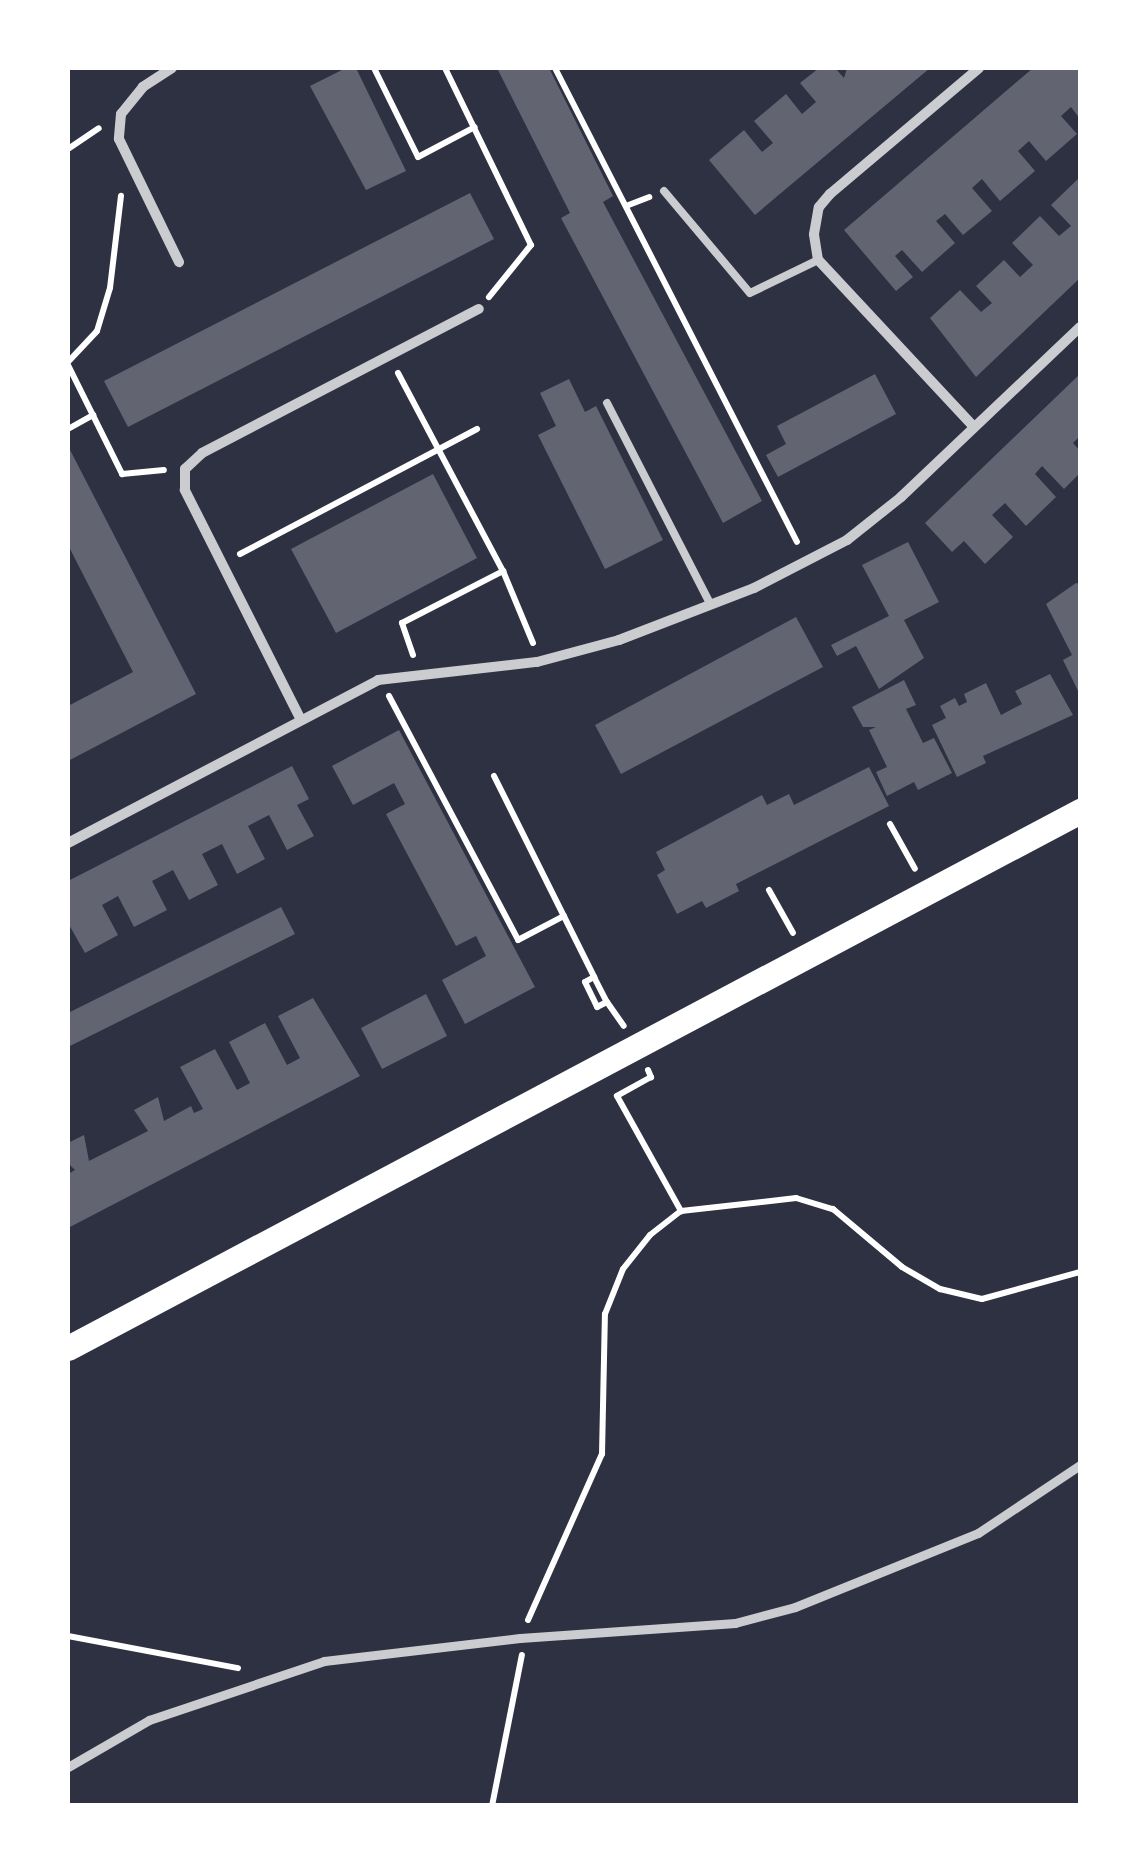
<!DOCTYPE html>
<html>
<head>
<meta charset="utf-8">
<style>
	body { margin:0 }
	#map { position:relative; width:1148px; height:1873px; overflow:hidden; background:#2d3142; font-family:"Nunito Sans",sans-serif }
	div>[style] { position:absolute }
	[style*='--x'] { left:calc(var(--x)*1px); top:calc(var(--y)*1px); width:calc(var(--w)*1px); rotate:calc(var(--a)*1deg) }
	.building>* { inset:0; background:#626471 }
	.path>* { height:6px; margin:-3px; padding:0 3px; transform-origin:3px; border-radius:3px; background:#fff }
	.service>* { height:8px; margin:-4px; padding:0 4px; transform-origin:4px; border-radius:4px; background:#caccd0 }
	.pedestrian>* { height:9px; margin:-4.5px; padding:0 4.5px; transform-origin:4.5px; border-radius:4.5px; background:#caccd0 }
	.minor>* { height:10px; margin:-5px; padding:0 5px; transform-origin:5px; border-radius:5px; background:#caccd0 }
	.primary>* { height:25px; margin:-12.5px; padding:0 12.5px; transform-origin:12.5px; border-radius:12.5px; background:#fff }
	span { translate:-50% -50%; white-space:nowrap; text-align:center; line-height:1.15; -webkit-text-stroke:8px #fff; paint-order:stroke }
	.frame { position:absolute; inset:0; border:70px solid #fff; pointer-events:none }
</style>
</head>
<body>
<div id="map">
	<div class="building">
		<i style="clip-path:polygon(346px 68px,356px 68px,406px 171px,366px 190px,310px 86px)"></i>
		<i style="clip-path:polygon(497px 68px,549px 68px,613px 196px,603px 202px,762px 501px,723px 523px,561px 218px,570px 213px)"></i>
		<i style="clip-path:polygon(819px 68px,835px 68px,844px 78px,847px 68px,930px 68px,755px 215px,709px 160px,744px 130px,762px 152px,773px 143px,754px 121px,786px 94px,802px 114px,816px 102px,800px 83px)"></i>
		<i style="clip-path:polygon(1033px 68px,1080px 68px,1080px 119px,1071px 107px,1061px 116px,1077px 134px,1046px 161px,1029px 141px,1018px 151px,1035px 171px,1000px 201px,982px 179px,972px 188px,992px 211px,963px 235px,945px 214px,936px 221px,955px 243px,922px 272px,902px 250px,895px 256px,913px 277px,896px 291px,844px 230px)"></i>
		<i style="clip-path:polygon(1080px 177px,1080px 278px,976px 377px,930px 318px,960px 290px,981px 312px,992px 303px,976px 286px,1004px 260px,1020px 277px,1033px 265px,1012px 243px,1040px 216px,1059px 236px,1071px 226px,1051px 205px)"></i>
		<i style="clip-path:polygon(470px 193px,494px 239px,128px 427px,104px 381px)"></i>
		<i style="clip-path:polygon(875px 374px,896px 414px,778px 477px,766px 455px,786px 444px,777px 426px)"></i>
		<i style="clip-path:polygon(1080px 374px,1080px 436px,1073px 443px,1080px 451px,1080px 473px,1064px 489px,1042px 466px,1035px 474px,1056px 497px,1026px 526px,1005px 503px,992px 515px,1013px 537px,985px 564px,964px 541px,952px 552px,925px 523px)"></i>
		<i style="clip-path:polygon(569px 379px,585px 412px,596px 406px,663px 540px,605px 569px,538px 435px,556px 426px,540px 393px)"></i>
		<i style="clip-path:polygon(68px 446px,196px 694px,68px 761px,68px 706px,133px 672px,68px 545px)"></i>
		<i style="clip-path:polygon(433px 474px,477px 558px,336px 633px,291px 549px)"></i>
		<i style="clip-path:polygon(908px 542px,939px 602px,904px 620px,924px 658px,879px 689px,856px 646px,837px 656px,831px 645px,889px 616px,862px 565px)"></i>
		<i style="clip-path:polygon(1076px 583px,1080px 584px,1080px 695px,1063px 660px,1072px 655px,1046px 604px)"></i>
		<i style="clip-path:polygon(796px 617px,823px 667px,621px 774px,595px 725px)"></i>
		<i style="clip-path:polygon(1050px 674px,1073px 715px,983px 756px,986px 763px,957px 777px,932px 725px,946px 718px,940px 706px,955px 698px,959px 706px,967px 702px,964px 694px,986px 683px,1001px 715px,1022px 704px,1015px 691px)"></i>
		<i style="clip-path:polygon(904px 680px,916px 705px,906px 709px,923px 743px,934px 738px,952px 773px,918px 790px,914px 782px,887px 796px,876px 772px,887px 767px,869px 730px,876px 727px,863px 727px,852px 707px)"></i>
		<i style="clip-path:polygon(399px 730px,535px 987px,465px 1024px,442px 980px,486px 956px,476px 936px,456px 946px,386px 814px,405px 804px,394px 783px,353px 805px,332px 766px)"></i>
		<i style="clip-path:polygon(292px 766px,309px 799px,297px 805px,314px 836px,287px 850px,269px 815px,248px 826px,265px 859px,237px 874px,222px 844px,202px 854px,218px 885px,189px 900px,173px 870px,152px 881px,167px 910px,134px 927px,118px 896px,102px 905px,118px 935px,85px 953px,68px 923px,68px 881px)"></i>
		<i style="clip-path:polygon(869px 767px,889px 806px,736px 884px,739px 891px,706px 908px,702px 901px,677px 914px,657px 875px,665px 870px,656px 852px,762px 795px,767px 805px,789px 794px,794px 805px)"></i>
		<i style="clip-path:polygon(281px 907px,295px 934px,68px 1047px,68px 1013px)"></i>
		<i style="clip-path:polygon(426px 994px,447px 1036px,382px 1069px,361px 1028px)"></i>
		<i style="clip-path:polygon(313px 998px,360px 1076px,68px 1228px,68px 1174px,75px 1170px,68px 1163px,68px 1143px,84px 1135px,89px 1161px,148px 1131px,134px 1110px,158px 1097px,164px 1121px,191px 1106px,194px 1113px,203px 1109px,180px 1067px,215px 1049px,237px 1090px,250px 1083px,229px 1042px,265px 1023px,287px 1065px,300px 1058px,278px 1016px)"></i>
	</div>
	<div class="path">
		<i style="--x:374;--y:68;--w:99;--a:63.7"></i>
		<i style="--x:418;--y:157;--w:64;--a:-27.8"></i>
		<i style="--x:445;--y:68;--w:197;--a:64.1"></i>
		<i style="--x:531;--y:245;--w:67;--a:128.9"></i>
		<i style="--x:555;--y:68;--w:532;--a:62.95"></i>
		<i style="--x:68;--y:149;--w:37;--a:-34"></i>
		<i style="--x:626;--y:206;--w:25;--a:-21"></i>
		<i style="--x:68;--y:362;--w:42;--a:-46.9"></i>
		<i style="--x:97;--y:331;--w:45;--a:-73.2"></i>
		<i style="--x:110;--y:288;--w:93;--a:-83.2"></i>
		<i style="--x:68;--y:365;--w:122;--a:63.6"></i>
		<i style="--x:122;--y:474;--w:42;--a:-5.4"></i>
		<i style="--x:398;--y:373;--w:224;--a:62.1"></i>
		<i style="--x:68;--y:429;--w:29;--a:-29"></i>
		<i style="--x:240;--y:554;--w:268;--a:-27.8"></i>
		<i style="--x:413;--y:655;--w:34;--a:-109"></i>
		<i style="--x:402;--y:623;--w:114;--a:-27.2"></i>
		<i style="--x:503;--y:571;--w:78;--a:67.4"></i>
		<i style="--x:389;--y:696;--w:276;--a:62.1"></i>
		<i style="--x:518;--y:940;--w:52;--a:-27.6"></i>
		<i style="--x:494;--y:776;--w:225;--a:63.5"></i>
		<i style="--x:594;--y:977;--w:10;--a:151"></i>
		<i style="--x:585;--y:982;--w:28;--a:64"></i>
		<i style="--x:597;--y:1007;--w:11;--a:-27"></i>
		<i style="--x:607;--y:1002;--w:29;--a:55"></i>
		<i style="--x:890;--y:824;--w:51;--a:60.9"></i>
		<i style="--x:769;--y:890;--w:49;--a:60.8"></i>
		<i style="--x:594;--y:977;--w:28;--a:63"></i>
		<i style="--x:648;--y:1070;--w:8;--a:67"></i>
		<i style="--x:651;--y:1077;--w:39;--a:151"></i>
		<i style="--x:617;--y:1096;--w:132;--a:60.9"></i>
		<i style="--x:528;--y:1620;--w:182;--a:-66"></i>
		<i style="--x:602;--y:1454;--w:140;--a:-88.8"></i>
		<i style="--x:605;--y:1314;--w:48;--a:-68.2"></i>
		<i style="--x:623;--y:1269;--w:43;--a:-51.5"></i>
		<i style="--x:650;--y:1235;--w:39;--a:-38"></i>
		<i style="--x:681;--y:1211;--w:116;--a:-6.4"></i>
		<i style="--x:796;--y:1198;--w:39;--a:17"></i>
		<i style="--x:833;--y:1209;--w:90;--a:40"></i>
		<i style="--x:902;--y:1267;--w:44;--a:30.1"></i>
		<i style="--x:940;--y:1289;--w:43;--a:13.4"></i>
		<i style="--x:982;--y:1299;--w:102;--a:-15.4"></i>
		<i style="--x:68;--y:1636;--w:173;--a:10.7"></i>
		<i style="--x:492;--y:1806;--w:154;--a:-78.8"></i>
	</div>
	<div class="service">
		<i style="--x:664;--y:191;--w:133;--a:49.9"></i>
		<i style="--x:750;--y:293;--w:76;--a:-25.9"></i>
		<i style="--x:607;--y:403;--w:227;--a:62.8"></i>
	</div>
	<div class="pedestrian">
		<i style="--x:68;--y:1767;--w:94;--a:-30.1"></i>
		<i style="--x:149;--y:1720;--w:185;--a:-18.6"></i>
		<i style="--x:324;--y:1661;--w:197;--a:-6.7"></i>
		<i style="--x:520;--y:1638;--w:216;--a:-4"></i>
		<i style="--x:735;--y:1623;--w:62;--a:-14.9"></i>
		<i style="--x:795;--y:1607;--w:197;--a:-22"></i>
		<i style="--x:978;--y:1533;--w:123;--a:-33.7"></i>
	</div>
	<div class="minor">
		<i style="--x:172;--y:68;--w:35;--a:147"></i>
		<i style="--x:143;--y:87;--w:35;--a:129"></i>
		<i style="--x:121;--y:114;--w:25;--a:95"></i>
		<i style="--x:119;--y:139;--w:137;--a:64"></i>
		<i style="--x:974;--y:427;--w:229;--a:-133"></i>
		<i style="--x:818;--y:260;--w:26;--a:-99"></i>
		<i style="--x:814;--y:234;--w:27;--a:-80"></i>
		<i style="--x:819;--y:207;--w:17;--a:-50"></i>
		<i style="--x:830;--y:194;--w:195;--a:-40.2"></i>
		<i style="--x:301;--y:720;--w:258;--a:-116.8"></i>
		<i style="--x:185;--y:490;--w:21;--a:-90"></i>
		<i style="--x:185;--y:469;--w:23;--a:-43"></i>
		<i style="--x:202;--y:453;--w:312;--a:-27.5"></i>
		<i style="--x:68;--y:843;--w:350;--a:-27.7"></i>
		<i style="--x:378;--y:680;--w:160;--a:-6.5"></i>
		<i style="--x:537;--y:662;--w:85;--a:-15"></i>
		<i style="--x:619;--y:640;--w:145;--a:-21.1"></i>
		<i style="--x:754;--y:588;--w:105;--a:-27.3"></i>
		<i style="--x:847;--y:540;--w:69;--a:-38.5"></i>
		<i style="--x:901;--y:497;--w:247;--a:-43.5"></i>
	</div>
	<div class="primary">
		<i style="--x:68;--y:1348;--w:1146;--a:-27.95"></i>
	</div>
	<div class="frame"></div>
</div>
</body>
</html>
